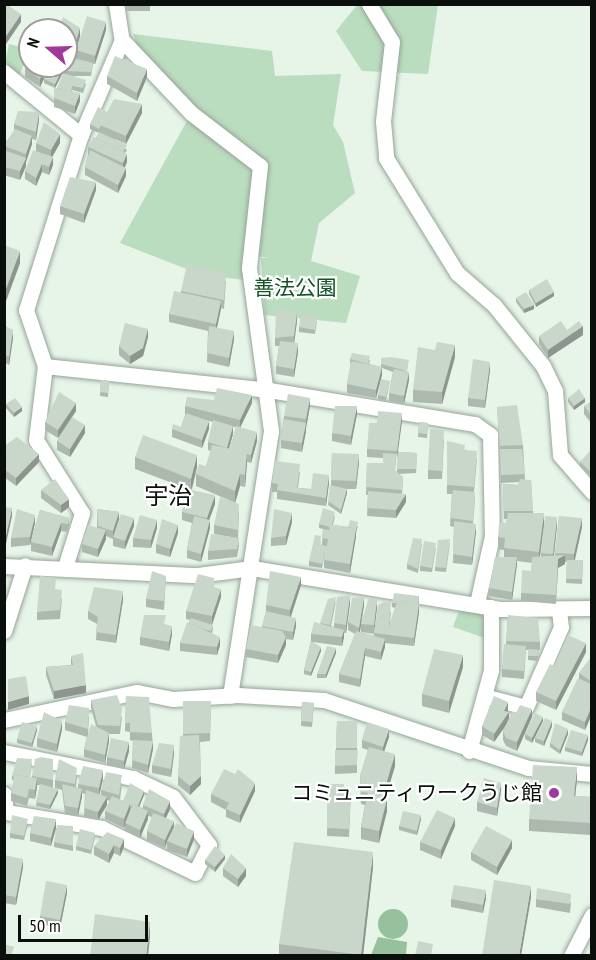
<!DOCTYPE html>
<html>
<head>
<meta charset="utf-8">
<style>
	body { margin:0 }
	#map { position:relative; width:596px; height:960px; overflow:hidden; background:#e6f5e8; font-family:"PT Sans Narrow","Noto Sans JP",sans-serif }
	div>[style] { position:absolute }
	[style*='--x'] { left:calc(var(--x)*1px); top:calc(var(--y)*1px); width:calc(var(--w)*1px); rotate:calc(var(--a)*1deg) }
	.green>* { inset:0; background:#badcbf }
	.water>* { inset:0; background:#97c09d }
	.round { border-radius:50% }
	.roads { filter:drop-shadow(0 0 2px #96a498) drop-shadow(0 0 2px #96a498) }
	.minor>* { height:15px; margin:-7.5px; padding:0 7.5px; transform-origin:7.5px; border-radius:7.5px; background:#fff }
	.wall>* { inset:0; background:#adb9af }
	.shaded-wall>* { inset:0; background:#8d968e }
	.building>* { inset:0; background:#c9d7cb }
	.dots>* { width:16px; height:16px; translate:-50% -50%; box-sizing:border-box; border:3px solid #fff; border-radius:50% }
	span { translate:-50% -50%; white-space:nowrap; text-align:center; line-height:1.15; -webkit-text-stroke:4.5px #fff; paint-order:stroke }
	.park-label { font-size:21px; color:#145326 }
	.poi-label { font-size:21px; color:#0b0f0b }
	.right { translate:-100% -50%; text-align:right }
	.quarter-label { font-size:24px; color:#0b0f0b }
	.frame { position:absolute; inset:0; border:6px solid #0b0f0b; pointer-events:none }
	.north { position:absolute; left:18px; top:18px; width:60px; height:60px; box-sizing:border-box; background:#fff; border:2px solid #9d9f9d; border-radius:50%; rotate:290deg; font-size:16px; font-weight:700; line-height:24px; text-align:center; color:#0b0f0b }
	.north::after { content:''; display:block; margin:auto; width:21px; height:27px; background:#a0399c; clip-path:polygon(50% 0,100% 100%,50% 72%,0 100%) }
	.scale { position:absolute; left:18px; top:915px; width:130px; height:27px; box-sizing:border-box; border:3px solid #0b0f0b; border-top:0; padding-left:8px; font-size:18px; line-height:21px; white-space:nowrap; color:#0b0f0b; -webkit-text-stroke:4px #fff; paint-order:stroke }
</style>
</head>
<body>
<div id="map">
	<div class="green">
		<i style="clip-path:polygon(357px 5px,438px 5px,428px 74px,362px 71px,336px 31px)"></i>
		<i style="clip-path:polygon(133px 34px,272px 51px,275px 76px,341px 74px,333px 125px,343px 142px,355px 193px,319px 223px,311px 261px,360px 276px,346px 323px,265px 315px,261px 258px,270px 258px,255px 256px,264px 170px,195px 109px,137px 46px)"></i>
		<i style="clip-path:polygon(9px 44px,30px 49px,19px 76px,5px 62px)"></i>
		<i style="clip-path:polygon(188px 119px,256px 171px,244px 280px,202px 275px,120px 243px)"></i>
		<i style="clip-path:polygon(462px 603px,483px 611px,485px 638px,453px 627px)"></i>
	</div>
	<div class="water">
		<i class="round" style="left:378px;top:909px;width:30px;height:30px"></i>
		<i style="clip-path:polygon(378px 937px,407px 942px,406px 955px,371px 955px)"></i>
	</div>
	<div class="roads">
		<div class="minor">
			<i style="--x:116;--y:4;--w:36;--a:81"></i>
			<i style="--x:122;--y:40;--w:100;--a:46.6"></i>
			<i style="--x:191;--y:113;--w:87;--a:37.5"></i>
			<i style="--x:260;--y:166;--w:103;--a:96.2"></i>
			<i style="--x:249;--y:268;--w:164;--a:82.3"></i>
			<i style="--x:271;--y:431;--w:268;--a:98.8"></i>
			<i style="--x:369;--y:4;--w:44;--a:58.8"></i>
			<i style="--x:392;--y:42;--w:80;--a:96.5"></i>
			<i style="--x:383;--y:121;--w:37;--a:85"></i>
			<i style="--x:386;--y:158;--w:135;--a:58.3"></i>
			<i style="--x:457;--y:273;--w:49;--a:40.9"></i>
			<i style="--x:494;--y:305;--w:78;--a:51.2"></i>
			<i style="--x:543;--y:366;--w:28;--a:64"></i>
			<i style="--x:555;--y:391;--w:64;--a:85.5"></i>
			<i style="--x:560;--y:455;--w:49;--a:49.1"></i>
			<i style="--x:4;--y:72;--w:99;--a:39.3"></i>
			<i style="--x:45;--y:366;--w:225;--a:6.1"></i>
			<i style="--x:269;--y:390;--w:209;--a:9.4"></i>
			<i style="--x:475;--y:424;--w:19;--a:36"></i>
			<i style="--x:490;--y:435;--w:101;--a:88.9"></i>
			<i style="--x:492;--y:536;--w:69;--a:102.6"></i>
			<i style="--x:4;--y:566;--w:194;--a:2.7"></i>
			<i style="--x:198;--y:575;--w:54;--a:-7.4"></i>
			<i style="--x:252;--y:568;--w:251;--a:9.4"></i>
			<i style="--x:500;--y:609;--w:92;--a:-0.6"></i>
			<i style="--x:65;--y:567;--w:57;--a:-72.5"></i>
			<i style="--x:82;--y:513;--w:86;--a:-122.2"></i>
			<i style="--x:36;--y:440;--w:75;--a:-83.1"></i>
			<i style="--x:45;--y:366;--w:59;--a:-108.7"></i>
			<i style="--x:26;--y:310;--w:183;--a:-72.6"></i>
			<i style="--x:81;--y:135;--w:103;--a:-66.7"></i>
			<i style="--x:4;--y:631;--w:69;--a:-72.3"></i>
			<i style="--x:484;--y:696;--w:43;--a:14.7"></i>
			<i style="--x:526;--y:707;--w:87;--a:-66.4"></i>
			<i style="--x:561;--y:627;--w:16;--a:-97"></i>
			<i style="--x:4;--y:720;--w:136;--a:-11.9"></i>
			<i style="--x:137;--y:692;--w:37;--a:11"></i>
			<i style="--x:173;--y:699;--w:65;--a:-3.5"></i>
			<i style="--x:238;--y:695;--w:86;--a:3.3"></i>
			<i style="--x:324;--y:700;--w:215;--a:18.4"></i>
			<i style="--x:528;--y:768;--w:64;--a:5.4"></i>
			<i style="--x:469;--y:751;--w:84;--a:-74.8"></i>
			<i style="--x:491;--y:670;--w:63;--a:-90"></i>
			<i style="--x:4;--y:752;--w:132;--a:11.4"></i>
			<i style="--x:133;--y:778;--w:44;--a:25.4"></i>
			<i style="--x:173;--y:797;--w:60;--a:53.1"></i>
			<i style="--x:209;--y:845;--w:31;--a:117"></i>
			<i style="--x:195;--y:873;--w:103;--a:-154.2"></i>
			<i style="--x:102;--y:828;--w:97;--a:-170.5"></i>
			<i style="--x:6;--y:812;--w:18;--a:-96"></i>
			<i style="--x:571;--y:956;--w:46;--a:-62.9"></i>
		</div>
	</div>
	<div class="wall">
		<i style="clip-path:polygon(126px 4px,150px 4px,150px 11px,126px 11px)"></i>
		<i style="clip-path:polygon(80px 28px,74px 56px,66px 54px,66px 30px)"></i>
		<i style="clip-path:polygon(106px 30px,95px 64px,93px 64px,91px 76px,73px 76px,86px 84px,83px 93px,72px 90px,72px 91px,80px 101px,75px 114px,54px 107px,54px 88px,57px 89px,64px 73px,67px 63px,76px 59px,76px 50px)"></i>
		<i style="clip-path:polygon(30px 66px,50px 66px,40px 87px,25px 77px,25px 68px)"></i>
		<i style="clip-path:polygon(66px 66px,55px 88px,44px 83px,44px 79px)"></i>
		<i style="clip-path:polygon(107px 76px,147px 77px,137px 101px,107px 84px)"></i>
		<i style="clip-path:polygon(142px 113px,126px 144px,115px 139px,127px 150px,125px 153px,127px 162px,125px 167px,126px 176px,118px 193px,85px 175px,85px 167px,88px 155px,88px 147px,96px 138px,99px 133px,90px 129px,90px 124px)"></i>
		<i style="clip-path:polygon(39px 120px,36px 140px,32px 139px,32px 144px,26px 162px,26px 166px,20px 180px,4px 175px,4px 145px,14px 131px,14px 124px)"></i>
		<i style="clip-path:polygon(36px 143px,60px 143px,52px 157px,53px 165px,49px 175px,42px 172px,36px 186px,25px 179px,25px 171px,36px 151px)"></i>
		<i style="clip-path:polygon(96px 190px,84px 223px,60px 214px,60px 206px)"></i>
		<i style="clip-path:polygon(4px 245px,20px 263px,6px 301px,4px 301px)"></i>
		<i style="clip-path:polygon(226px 281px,224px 309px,221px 308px,217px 328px,234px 339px,229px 367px,207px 362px,208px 331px,169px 322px,169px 314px,181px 293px,181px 291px)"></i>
		<i style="clip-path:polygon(529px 290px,554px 296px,536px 307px,529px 294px)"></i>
		<i style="clip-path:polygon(516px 298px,534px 309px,524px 313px,516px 302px)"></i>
		<i style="clip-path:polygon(297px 321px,294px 343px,298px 352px,294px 377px,276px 374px,276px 366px,279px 346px,275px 346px,275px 338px)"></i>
		<i style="clip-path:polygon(317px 321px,315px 334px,299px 332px,299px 327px)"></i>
		<i style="clip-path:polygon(4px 325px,13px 338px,9px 365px,4px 362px)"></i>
		<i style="clip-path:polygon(567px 330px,583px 335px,548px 358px,539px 344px,539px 336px)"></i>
		<i style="clip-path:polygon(148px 337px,143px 356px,130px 364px,119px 355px,119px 346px)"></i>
		<i style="clip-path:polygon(435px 350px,455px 357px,442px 404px,413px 402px,413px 390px)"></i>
		<i style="clip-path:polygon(381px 358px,408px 372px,409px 380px,404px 404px,389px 401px,389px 393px,393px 372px,382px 368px,382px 375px,376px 398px,347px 393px,347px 384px,351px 364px,350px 364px,350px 359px,370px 360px,369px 364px,381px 367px)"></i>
		<i style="clip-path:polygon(490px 370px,485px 408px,468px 406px,468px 398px)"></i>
		<i style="clip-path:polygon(101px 380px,109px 381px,108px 397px,100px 396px)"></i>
		<i style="clip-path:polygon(390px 381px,386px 401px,378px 399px,378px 395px)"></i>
		<i style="clip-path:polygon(568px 398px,585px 402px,574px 410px,568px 402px)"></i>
		<i style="clip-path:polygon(evenodd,214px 400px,252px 403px,240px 427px,257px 441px,251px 463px,247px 462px,245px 487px,240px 486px,235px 503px,239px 513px,238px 538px,239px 546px,237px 557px,208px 560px,208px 551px,230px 537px,214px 534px,214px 525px,231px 501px,196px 486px,196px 474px,206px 466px,211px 451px,208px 450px,208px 442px,213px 422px,205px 420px,209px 429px,202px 448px,172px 437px,172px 429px,181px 427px,185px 415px,185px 406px,214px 400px,233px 427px,236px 427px,230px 449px,229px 448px,233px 434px,233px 427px)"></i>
		<i style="clip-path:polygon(591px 402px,591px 423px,584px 414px,584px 406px)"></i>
		<i style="clip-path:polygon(6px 404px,22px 411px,14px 417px,6px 408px)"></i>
		<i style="clip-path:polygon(310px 406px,306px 428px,302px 452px,281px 448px,281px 440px,284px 416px)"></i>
		<i style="clip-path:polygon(497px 407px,523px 445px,525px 480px,531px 480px,533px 513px,544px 525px,539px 557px,541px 557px,541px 553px,557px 525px,554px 556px,555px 556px,559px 516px,582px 527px,575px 560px,583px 560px,582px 584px,566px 583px,567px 562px,565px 562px,565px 564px,558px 568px,556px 604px,521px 601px,521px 593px,531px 571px,532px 563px,517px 561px,512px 600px,489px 596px,489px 588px,504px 557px,504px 550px,498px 549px,498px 537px,506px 523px,507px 519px,504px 519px,503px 484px,518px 485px,519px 482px,501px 483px,500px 454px)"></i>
		<i style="clip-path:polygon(76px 411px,72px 417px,85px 433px,70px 457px,57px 450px,57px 441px,70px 420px,58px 438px,45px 430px,45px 422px)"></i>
		<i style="clip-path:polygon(357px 414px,351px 445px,332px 441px,332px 433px)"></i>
		<i style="clip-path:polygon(402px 421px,396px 459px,395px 471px,397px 472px,398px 452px,417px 453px,416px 473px,399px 474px,403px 477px,402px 494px,406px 502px,396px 518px,367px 516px,368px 495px,366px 495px,367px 463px,383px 463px,383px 458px,367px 457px,367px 449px,377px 423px)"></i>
		<i style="clip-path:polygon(419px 422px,428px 423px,427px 438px,418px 437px)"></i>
		<i style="clip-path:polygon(4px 437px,6px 445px,39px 462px,16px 486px,4px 477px)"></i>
		<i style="clip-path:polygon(444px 438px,442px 479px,428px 479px,428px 470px)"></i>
		<i style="clip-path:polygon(447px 441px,465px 450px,477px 459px,474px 492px,475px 500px,473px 524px,476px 532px,472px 565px,453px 563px,454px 527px,450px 526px,452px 494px,447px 494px)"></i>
		<i style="clip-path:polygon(591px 452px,591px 476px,580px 466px,580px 462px)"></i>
		<i style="clip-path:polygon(332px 453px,359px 462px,356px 489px,347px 489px,347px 493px,341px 514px,328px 505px,331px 485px)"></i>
		<i style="clip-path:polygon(135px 457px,197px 467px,192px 490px,215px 504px,209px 520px,210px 528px,201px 562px,187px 558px,187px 550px,192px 523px,182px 520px,182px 512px,188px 489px,135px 469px)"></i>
		<i style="clip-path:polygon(300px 472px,298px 488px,311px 489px,329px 483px,326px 506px,277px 499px,277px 492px,272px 492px,272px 483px)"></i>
		<i style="clip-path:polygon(41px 490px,69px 507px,61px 513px,41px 498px)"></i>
		<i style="clip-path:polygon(97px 509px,119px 512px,113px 539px,106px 536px,106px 539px,98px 557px,82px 552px,82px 544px,97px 528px)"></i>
		<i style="clip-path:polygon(40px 510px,69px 518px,69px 526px,68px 532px,61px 531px,52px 556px,31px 551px,31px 542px)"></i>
		<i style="clip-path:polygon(335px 516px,333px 525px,348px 527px,358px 526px,356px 534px,350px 573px,324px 568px,324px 560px,327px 547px,326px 547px,322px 568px,309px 566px,309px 561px,321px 541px,320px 545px,322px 545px,323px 529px,319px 528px,319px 524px)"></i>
		<i style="clip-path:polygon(292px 522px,286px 545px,271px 546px,271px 538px)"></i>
		<i style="clip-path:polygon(35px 523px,30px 545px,11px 547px,11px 538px)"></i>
		<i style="clip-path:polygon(134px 526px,125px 549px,113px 546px,113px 537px)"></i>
		<i style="clip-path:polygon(157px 528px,151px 548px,133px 547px,133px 538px)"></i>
		<i style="clip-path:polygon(178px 533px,170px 557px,156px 553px,156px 544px)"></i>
		<i style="clip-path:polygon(422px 543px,418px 573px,407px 569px,407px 564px)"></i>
		<i style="clip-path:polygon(450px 543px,446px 572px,435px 571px,435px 567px)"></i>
		<i style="clip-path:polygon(436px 547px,432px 572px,420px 571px,420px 566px)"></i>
		<i style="clip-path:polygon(166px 576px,164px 610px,146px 607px,146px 599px)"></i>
		<i style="clip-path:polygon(301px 585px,291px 617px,296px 626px,293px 640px,286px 639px,286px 645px,278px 663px,246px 657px,246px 649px,262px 627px,266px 611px,266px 605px)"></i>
		<i style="clip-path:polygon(214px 587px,221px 597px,212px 624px,213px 629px,212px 633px,220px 645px,217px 655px,180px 651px,180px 643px,190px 620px,186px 619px,186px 611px)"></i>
		<i style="clip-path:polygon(419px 596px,419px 612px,414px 646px,385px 643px,385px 647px,381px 660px,365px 656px,360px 687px,339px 682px,339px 674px,355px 634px,348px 630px,348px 622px,364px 605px,360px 632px,374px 636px,374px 633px,391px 611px,390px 624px,395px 608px,392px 607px,392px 603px)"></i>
		<i style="clip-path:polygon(62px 598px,60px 619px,37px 620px,37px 612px)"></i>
		<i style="clip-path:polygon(123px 600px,116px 643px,96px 640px,97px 624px,88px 619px,88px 611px)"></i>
		<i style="clip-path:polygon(336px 601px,331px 626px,334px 627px,334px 623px,350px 603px,346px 633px,344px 633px,342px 646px,313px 642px,321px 651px,311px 676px,304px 674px,304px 670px,311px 641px,311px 634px,320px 624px)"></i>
		<i style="clip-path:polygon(377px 607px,374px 634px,361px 632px,361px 624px)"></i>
		<i style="clip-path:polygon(508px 615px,540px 642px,540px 650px,537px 650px,539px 650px,538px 661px,528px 660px,528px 650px,526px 650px,524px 679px,502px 677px,502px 669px,506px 645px)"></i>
		<i style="clip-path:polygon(172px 634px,169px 651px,140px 645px,140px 637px)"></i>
		<i style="clip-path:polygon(586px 652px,556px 710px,536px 701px,536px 692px,554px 666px)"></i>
		<i style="clip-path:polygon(336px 653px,326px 678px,317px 678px,317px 674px)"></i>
		<i style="clip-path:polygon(71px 656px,86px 693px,54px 699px,46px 675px,46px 667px,71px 665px)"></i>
		<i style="clip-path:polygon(591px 658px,591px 716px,585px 730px,562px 720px,562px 712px,579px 678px,579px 673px)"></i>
		<i style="clip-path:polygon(463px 667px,449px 713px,422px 706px,422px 694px)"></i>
		<i style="clip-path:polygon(126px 696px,152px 733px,153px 749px,148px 773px,132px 768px,133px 741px,130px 740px,130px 732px,125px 731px)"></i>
		<i style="clip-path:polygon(91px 700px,122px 717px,120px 734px,109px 734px,109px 741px,105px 763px,84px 757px,84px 749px,87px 737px,65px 730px,65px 722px,89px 716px,88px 736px,96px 726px,91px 708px)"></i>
		<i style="clip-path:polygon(183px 701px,211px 701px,210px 741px,200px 742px,201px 784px,190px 795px,178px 785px,178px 776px,183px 736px)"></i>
		<i style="clip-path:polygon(302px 702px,314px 703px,312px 727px,301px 726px)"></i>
		<i style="clip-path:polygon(508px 710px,507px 712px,509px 719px,516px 713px,532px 717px,517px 751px,506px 746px,503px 740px,503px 731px,506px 725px,494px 742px,482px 735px,482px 726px)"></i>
		<i style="clip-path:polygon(337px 721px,357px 721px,357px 773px,335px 774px,335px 750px,336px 750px)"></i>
		<i style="clip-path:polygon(543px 721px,532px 743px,525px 739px,525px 734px)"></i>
		<i style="clip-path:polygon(552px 726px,544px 746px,535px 742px,535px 738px)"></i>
		<i style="clip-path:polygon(62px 729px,57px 752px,37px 747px,37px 738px)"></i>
		<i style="clip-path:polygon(37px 730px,32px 747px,17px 743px,17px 739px)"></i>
		<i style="clip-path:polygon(568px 734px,560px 754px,550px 747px,550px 743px)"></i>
		<i style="clip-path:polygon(389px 737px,384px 751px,395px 766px,385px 799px,387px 811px,379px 843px,361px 839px,361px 827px,365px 805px,361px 804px,360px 776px,368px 750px,362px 748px,362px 740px)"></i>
		<i style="clip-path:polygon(588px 740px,582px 756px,565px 751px,565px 747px)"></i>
		<i style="clip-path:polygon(129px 751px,124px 769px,107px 765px,107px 757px)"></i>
		<i style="clip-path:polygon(174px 753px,171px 777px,152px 773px,152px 765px)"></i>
		<i style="clip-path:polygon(53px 759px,53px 788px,58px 793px,50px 809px,36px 806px,40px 785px,37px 785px,35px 799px,29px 798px,27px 806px,11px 801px,11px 793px,14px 780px,12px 780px,12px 776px,32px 763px,30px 777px,32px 778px,32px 776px)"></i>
		<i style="clip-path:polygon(77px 776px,76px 787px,78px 788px,78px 784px,103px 778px,99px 795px,101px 795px,101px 790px,122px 783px,120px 800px,123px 801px,144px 795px,139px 807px,143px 808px,143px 805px,170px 809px,166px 818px,174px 828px,194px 839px,187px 857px,167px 850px,167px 843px,165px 848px,147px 840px,147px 831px,152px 817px,148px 816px,148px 819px,140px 838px,125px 831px,125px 825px,124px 828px,105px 819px,105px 811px,110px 801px,107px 800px,107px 805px,98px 820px,84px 817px,85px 794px,82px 793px,78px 816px,65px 814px,62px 790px,55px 788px,55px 780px)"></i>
		<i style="clip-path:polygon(577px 779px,575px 796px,591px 797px,591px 835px,529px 831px,529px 819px)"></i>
		<i style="clip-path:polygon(328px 784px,344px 791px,351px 791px,349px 837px,327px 836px)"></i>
		<i style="clip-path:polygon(255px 791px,240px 823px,226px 817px,226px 810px,211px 802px,211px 794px)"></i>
		<i style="clip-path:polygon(501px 791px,497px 816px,477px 811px,477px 802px)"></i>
		<i style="clip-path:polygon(421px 819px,417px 835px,399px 830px,399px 826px)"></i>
		<i style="clip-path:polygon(28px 824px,24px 840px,10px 838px,10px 833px)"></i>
		<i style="clip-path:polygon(73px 826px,73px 851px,54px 847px,54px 842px)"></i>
		<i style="clip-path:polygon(455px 826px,441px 859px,420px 850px,420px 842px)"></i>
		<i style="clip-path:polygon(56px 828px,51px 846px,30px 841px,30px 833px)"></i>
		<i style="clip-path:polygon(95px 837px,91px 854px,76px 850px,76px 846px)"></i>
		<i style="clip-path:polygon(124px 839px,124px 847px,120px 856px,114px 853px,109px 863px,94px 855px,94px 846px)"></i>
		<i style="clip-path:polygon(512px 848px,497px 875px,471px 860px,471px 852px)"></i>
		<i style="clip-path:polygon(4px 855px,23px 867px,16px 905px,4px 903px)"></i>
		<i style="clip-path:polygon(225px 859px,215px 872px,205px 864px,205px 860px)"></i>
		<i style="clip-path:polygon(373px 867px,363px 956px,279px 956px,279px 944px)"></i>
		<i style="clip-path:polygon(223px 868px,246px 876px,238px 887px,223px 876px)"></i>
		<i style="clip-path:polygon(67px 893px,60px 928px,40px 924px,40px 916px)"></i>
		<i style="clip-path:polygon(486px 898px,483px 913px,451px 907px,451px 899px)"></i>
		<i style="clip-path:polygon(536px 899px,571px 902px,570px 913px,536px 907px)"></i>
	</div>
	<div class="shaded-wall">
		<i style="clip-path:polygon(21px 14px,21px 22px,6px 44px,6px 36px)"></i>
		<i style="clip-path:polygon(106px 22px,106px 30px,95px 64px,95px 56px)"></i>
		<i style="clip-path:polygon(80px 28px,80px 37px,74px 56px,74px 48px)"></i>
		<i style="clip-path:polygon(46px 66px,50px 66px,40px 87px,40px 79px)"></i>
		<i style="clip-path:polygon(64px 66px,66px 66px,55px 88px,55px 84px)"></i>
		<i style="clip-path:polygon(147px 69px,147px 77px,137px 101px,137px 93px)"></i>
		<i style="clip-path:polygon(80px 93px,80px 101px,75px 114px,75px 106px)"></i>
		<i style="clip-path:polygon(142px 104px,142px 113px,126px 144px,126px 136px)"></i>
		<i style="clip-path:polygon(39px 112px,39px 120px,36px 140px,36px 132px)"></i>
		<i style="clip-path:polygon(60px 134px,60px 143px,51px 159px,51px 150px)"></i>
		<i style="clip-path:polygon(32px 136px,32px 144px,26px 162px,26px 154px)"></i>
		<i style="clip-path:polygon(127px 154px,127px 162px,123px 171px,123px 163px)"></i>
		<i style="clip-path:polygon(53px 157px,53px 165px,49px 175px,49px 167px)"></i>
		<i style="clip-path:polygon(26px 158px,26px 166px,20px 180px,20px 171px)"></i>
		<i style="clip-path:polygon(42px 164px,42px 172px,36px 186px,36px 178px)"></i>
		<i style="clip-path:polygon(126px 168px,126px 176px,118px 193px,118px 185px)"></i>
		<i style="clip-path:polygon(96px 182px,96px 190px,84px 223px,84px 214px)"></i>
		<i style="clip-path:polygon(20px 251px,20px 263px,6px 301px,6px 289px)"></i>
		<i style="clip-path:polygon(554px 292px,554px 296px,536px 307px,536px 303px)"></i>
		<i style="clip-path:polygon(221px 301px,221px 309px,216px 332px,216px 324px)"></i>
		<i style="clip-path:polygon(534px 305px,534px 309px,524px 313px,524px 309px)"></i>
		<i style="clip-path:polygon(297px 312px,297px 321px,294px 344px,294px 336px)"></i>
		<i style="clip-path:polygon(583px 326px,583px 335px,548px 358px,548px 350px)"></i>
		<i style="clip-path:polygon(148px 329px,148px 337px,143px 356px,130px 364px,130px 356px)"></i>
		<i style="clip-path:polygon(13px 330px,13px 338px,9px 365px,9px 357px)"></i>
		<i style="clip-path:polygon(234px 331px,234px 339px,229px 367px,229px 358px)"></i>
		<i style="clip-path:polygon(298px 343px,298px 352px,294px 377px,294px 369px)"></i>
		<i style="clip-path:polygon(455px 345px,455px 357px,442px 404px,442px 392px)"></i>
		<i style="clip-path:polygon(490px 362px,490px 370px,485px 408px,485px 400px)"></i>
		<i style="clip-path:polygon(382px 367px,382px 375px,376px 398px,376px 390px)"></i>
		<i style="clip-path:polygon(409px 372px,409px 380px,404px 404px,404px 396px)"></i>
		<i style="clip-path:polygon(252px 395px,252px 403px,240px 428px,240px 420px)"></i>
		<i style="clip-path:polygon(310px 398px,310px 406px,306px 428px,306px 419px)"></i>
		<i style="clip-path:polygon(585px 398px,585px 402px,574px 410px,574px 406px)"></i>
		<i style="clip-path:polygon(76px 403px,76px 411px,58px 438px,58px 430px)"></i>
		<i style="clip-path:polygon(357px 406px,357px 414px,351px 445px,351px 436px)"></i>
		<i style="clip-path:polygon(22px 407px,22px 411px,14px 417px,14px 413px)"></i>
		<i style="clip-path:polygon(402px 413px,402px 421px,397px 459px,397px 451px)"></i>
		<i style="clip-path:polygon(209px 421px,209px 429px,202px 448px,202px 440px)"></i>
		<i style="clip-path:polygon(306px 423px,306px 432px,302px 452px,302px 443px)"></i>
		<i style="clip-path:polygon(85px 425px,85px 433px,70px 457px,70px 449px)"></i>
		<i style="clip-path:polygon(233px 426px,233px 434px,227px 456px,227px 448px)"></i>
		<i style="clip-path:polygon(257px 432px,257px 441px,251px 463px,251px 455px)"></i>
		<i style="clip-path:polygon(247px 452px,247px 464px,245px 487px,245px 475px)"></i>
		<i style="clip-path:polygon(39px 454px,39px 462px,16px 486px,16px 478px)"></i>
		<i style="clip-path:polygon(359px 454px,359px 462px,356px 489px,356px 481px)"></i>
		<i style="clip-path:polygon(197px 455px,197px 467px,191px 491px,191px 479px)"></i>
		<i style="clip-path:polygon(240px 474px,240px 486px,235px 503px,235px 491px)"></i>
		<i style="clip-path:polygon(329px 475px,329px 483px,326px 506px,326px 498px)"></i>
		<i style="clip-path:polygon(347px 489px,347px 493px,341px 514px,341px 510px)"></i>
		<i style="clip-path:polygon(406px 494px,406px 502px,396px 518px,396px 510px)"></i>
		<i style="clip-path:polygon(215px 495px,215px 504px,207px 526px,207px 518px)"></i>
		<i style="clip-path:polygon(69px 499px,69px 507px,61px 513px,61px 505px)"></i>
		<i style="clip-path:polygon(12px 508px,12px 516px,6px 544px,6px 535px)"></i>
		<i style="clip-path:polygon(119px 512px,119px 520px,113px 539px,113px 531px)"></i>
		<i style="clip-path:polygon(292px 513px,292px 522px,286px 545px,286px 536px)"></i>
		<i style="clip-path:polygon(544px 513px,544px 525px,539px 564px,539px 552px)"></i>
		<i style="clip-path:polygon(35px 515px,35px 523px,30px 545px,30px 537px)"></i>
		<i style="clip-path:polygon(557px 517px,557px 525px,553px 563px,553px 554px)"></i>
		<i style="clip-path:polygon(134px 518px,134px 526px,125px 549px,125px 541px)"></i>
		<i style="clip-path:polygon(582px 518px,582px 527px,574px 563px,574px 554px)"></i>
		<i style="clip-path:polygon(157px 520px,157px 528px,151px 548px,151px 540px)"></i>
		<i style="clip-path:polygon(210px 520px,210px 528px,201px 562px,201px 554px)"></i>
		<i style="clip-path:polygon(61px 523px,61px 531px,52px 556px,52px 547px)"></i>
		<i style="clip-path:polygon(476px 524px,476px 532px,472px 565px,472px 557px)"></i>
		<i style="clip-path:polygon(178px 525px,178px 533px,170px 557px,170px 549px)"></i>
		<i style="clip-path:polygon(356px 529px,356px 537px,350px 573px,350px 564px)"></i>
		<i style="clip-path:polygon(106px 530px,106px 539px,98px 557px,98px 549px)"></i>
		<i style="clip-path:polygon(565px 555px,565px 564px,558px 568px,556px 604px,558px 559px)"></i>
		<i style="clip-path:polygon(517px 557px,517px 565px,512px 600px,512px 592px)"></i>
		<i style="clip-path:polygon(301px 577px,301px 585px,290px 618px,290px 610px)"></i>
		<i style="clip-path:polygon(221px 589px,221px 597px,212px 625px,212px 616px)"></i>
		<i style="clip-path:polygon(123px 591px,123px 600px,116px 643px,116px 635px)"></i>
		<i style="clip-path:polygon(350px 595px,350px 603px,346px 633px,346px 625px)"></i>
		<i style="clip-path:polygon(364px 597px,364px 605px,359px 637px,359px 628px)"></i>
		<i style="clip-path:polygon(377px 599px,377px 607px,374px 634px,374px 625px)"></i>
		<i style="clip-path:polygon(419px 604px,419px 612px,414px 646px,414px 638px)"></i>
		<i style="clip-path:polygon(296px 618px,296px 626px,293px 640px,293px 632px)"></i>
		<i style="clip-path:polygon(172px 626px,172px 634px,169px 651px,169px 642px)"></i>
		<i style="clip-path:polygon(344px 630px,344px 638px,342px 646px,342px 637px)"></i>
		<i style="clip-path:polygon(220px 637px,220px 645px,217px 655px,217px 647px)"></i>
		<i style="clip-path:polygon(286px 637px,286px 645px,278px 663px,278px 655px)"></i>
		<i style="clip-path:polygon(385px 639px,385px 647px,381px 660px,381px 652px)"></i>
		<i style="clip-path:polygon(586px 643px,586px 652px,556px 710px,556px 701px)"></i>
		<i style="clip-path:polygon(321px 647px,321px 651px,311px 676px,311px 672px)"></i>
		<i style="clip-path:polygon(336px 648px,336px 653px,326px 678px,326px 674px)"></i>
		<i style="clip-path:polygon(365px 648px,365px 656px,360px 687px,360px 679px)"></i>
		<i style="clip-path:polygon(463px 655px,463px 667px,449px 713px,449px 701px)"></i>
		<i style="clip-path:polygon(86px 685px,86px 693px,54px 699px,54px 691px)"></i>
		<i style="clip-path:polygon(29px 696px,29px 704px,8px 710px,8px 702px)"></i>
		<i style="clip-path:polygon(508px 702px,508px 710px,504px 719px,504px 711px)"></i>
		<i style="clip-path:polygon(591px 708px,591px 716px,585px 730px,585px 722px)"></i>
		<i style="clip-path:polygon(532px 709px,532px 717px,517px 751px,517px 742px)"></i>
		<i style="clip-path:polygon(509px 712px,509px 721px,494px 742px,494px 734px)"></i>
		<i style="clip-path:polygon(543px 717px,543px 721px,532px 743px,532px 738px)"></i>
		<i style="clip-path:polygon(62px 721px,62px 729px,57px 752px,57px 744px)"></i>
		<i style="clip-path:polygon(552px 721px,552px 726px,544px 746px,544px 741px)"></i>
		<i style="clip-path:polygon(37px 726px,37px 730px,32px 747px,32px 743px)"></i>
		<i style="clip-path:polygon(389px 729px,389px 737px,383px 755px,383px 747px)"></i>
		<i style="clip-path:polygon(568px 729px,568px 734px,560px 754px,560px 750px)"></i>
		<i style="clip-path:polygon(109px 733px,109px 741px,105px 763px,105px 755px)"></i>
		<i style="clip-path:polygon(588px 735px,588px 740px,582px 756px,582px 752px)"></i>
		<i style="clip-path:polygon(153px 741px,153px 749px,148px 773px,148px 765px)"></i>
		<i style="clip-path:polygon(129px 742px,129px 751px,124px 769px,124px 761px)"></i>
		<i style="clip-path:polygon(174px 745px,174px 753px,171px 777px,171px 769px)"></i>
		<i style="clip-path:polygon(395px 754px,395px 766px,382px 810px,382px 798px)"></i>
		<i style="clip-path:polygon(577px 767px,577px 779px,574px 808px,574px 796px)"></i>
		<i style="clip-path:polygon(103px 770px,103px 778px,99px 797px,99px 788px)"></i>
		<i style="clip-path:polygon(201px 776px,201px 784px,190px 795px,190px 786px)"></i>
		<i style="clip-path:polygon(37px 778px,37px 787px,35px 799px,35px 790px)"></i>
		<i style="clip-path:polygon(255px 783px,255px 791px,240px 823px,240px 815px)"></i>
		<i style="clip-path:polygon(501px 783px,501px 791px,497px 816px,497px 808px)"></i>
		<i style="clip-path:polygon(58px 789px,58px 793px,50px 809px,50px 805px)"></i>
		<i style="clip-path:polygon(82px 789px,82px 797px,78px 816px,78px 808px)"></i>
		<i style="clip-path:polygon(144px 791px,144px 795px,137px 812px,137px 808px)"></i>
		<i style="clip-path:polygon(107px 797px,107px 805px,98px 820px,98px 812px)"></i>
		<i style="clip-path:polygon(387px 799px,387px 811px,379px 843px,379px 831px)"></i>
		<i style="clip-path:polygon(170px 801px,170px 809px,164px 822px,164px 814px)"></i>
		<i style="clip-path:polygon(130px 804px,130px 812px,124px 828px,124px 819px)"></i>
		<i style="clip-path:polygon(148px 811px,148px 819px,140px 838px,140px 830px)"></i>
		<i style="clip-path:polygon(421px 815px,421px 819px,417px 835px,417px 831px)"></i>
		<i style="clip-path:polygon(455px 818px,455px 826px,441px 859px,441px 850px)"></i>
		<i style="clip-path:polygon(56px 819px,56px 828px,51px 846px,51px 838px)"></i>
		<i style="clip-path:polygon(174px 821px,174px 829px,167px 841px,165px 848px,165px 840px)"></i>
		<i style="clip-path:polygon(194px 831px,194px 839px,187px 857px,187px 849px)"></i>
		<i style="clip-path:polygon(124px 839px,124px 847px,120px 856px,120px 848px)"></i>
		<i style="clip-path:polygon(512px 840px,512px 848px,497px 875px,497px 867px)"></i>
		<i style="clip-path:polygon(114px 845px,114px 853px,109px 863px,109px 854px)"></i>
		<i style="clip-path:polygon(373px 852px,373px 867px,363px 956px,361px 955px)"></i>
		<i style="clip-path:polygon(225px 855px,225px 859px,215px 872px,215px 867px)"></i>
		<i style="clip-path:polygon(23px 859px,23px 867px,16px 905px,16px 897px)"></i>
		<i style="clip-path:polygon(246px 868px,246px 876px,238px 887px,238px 879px)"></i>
		<i style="clip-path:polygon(67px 885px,67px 893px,60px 928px,60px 920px)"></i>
		<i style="clip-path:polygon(531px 886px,531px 898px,521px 956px,519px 956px)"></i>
		<i style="clip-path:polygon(486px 890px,486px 898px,483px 913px,483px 905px)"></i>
		<i style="clip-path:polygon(150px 922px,150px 937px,148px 956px,146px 956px)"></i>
	</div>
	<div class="building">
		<i style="clip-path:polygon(6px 4px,21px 14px,6px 36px,4px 36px,4px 6px)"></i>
		<i style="clip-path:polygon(87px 16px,106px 22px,95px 56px,76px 50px)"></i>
		<i style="clip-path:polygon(63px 17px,80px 28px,74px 48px,66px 46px,66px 30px,58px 30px)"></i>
		<i style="clip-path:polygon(115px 56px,147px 69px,137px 93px,107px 76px)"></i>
		<i style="clip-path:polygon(30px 57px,30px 66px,46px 66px,40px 79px,25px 68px)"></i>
		<i style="clip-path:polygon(70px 57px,93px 63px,91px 72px,64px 71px)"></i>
		<i style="clip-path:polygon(51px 66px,64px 66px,55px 84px,44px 79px)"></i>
		<i style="clip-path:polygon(63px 73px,86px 80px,83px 88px,72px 86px,71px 92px,57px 88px)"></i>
		<i style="clip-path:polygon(54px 88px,80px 93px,75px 106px,54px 98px)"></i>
		<i style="clip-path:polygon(114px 99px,142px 104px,126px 136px,100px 125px)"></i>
		<i style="clip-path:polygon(98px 107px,107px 112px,99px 129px,90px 124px)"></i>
		<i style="clip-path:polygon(18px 111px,39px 112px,36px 132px,14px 124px)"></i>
		<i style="clip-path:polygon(44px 122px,60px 134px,51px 150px,36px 143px)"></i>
		<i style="clip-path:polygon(15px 129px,32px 136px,26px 154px,4px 146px)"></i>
		<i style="clip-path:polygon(99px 132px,127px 145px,123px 152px,96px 138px)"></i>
		<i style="clip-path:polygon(94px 137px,127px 154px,123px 163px,88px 147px)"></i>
		<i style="clip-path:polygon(4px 150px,26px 158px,20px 171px,4px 167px)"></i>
		<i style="clip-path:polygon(33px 150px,53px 157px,49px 167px,42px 164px,36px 178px,25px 171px)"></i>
		<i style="clip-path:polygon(90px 150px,126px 168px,118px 185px,85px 167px)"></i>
		<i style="clip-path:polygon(70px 177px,96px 182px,84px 214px,60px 206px)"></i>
		<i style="clip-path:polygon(4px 245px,20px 251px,6px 289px,4px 289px)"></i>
		<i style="clip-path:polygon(187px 264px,226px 273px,224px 300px,181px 291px)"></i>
		<i style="clip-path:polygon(547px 279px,554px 292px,536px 303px,529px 290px)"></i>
		<i style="clip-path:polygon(174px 291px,221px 301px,216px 324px,169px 314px)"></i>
		<i style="clip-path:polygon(526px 292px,534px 305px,524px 309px,516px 298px)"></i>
		<i style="clip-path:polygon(276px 309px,297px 312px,294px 336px,275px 338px)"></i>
		<i style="clip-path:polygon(301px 314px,317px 317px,315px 330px,299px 327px)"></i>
		<i style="clip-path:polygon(561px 321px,567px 330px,579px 321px,583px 326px,548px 350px,539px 336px)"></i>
		<i style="clip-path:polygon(125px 323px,148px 329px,143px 348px,130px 356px,119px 346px)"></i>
		<i style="clip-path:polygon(4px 325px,13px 330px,9px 357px,4px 354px)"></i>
		<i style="clip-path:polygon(209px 326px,234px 331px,229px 358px,207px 353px)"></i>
		<i style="clip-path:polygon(280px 341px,298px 343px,294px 369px,276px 366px)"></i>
		<i style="clip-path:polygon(437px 342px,455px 345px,442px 392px,413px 390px,418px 347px,435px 350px)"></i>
		<i style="clip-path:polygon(352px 353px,370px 356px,368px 364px,350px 359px)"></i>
		<i style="clip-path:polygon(391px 357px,409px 360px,407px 371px,381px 364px,381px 358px)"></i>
		<i style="clip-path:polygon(473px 359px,490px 362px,485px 400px,468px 398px)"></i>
		<i style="clip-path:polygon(351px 361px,382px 367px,376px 390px,347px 384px)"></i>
		<i style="clip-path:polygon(394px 369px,409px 372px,404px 396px,389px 393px)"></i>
		<i style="clip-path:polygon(381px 379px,390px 381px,386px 397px,378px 395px)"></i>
		<i style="clip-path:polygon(101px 380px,109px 381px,108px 393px,100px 392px)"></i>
		<i style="clip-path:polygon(217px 388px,252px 395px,240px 420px,185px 406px,187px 397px,214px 400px)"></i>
		<i style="clip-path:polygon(579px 389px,585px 398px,574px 406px,568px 398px)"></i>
		<i style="clip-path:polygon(59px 392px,76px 403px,58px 430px,45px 422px)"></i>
		<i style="clip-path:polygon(288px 394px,310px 398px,306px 419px,284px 416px)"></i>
		<i style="clip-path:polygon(15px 398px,22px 407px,14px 413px,6px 404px)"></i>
		<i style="clip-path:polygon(591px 402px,591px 415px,584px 406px)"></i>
		<i style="clip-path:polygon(517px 405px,523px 445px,500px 446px,497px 407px)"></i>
		<i style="clip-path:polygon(335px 406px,357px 406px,351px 436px,332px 433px)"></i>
		<i style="clip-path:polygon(378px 411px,402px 413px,397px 451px,367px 449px,369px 423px,377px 423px)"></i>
		<i style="clip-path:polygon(186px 413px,209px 421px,202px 440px,172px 429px,173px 424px,181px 427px)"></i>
		<i style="clip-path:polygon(72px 417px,85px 425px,70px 449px,57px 441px)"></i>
		<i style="clip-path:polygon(284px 419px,306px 423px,302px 443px,281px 440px)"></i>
		<i style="clip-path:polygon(213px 420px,233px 426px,227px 448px,208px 442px)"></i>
		<i style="clip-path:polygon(419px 422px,428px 423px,427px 434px,418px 433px)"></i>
		<i style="clip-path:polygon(236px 426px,257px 432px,251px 455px,247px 454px,247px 452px,230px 449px)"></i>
		<i style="clip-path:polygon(430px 429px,444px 430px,442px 471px,428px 470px)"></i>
		<i style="clip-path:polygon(143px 435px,197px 455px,191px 479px,135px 457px)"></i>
		<i style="clip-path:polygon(17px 437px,39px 454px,16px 478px,4px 469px,4px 461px,7px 458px,4px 456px,4px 446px)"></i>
		<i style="clip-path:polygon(447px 441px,465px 445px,464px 450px,477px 451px,474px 487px,447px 485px)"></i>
		<i style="clip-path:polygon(212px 445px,247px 452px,245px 475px,240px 474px,235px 491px,196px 474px,199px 464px,206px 466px)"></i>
		<i style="clip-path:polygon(500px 449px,522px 449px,525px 474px,501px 475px)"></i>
		<i style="clip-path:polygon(590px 451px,591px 452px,591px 472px,580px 462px)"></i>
		<i style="clip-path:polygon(398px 452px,417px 453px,416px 469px,397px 469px)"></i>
		<i style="clip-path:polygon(332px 453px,359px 454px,356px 481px,331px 480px)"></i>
		<i style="clip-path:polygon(383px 453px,396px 454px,395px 470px,403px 477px,402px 490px,366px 487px,367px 463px,383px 463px)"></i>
		<i style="clip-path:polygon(275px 461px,300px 464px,297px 488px,311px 489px,313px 473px,329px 475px,326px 498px,277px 490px,278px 484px,272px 483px)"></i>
		<i style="clip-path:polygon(55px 479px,69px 499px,61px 505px,41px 490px)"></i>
		<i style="clip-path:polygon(520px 479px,531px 480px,533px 511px,504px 511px,503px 484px,518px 485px)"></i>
		<i style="clip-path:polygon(330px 485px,347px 489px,341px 510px,328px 501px)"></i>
		<i style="clip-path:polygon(187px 489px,215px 495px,207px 518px,182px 512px)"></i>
		<i style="clip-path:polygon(453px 490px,475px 492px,473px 521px,450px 518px)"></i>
		<i style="clip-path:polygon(368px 491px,406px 494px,396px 510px,367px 508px)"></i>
		<i style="clip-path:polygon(220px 497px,239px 504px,238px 530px,214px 525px)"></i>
		<i style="clip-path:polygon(4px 507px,12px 508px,6px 535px,4px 535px)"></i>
		<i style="clip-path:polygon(323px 508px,335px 512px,332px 524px,330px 524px,330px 527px,319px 524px)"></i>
		<i style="clip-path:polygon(17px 509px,35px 515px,30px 537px,11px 538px)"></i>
		<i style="clip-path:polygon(97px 509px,119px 512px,113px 531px,98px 526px)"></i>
		<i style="clip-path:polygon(274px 509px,292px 513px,286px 536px,271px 538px)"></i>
		<i style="clip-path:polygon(40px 510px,69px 518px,68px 524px,61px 523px,52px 547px,31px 542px)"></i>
		<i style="clip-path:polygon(508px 513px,544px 513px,539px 552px,504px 548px,505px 538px,498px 537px,499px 523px,506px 523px)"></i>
		<i style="clip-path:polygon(121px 514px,134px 518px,125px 541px,113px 537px)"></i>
		<i style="clip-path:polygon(140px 515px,157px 520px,151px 540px,133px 538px)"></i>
		<i style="clip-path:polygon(194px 516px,210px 520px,201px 554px,187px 550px)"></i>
		<i style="clip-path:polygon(545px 516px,557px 517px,553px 554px,541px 553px)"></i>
		<i style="clip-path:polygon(559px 516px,582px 518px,574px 554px,555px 553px)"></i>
		<i style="clip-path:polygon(162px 519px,178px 525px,170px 549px,156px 544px)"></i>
		<i style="clip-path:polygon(350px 520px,358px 522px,356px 530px,356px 529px,348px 527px)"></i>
		<i style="clip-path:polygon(454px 521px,476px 524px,472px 557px,453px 554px)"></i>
		<i style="clip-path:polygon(330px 524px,356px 529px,350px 564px,324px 560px,328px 539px,322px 538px,323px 529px,329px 530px)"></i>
		<i style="clip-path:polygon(88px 525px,106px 530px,98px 549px,82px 544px)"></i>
		<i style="clip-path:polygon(211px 534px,239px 538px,237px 549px,208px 551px)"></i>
		<i style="clip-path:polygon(315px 535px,321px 536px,320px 544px,326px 546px,322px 564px,309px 561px)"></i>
		<i style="clip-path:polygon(413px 538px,422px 539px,418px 569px,407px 564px)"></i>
		<i style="clip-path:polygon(450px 539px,446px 568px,435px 567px,438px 540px)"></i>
		<i style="clip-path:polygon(424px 541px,436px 543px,432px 568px,420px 566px)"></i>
		<i style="clip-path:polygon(565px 555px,558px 559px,556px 595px,521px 593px,522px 570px,531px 571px,532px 557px)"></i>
		<i style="clip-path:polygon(495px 557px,517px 557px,512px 592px,489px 588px)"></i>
		<i style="clip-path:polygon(567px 560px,583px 560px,582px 579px,566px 579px)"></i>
		<i style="clip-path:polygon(152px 571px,166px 576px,164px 601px,146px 599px)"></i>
		<i style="clip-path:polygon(270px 571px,301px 577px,290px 610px,266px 605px)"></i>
		<i style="clip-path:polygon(198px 574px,214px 578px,214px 587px,221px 589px,212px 616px,186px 611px)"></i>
		<i style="clip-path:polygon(40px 576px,56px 578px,55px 589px,62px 590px,60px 610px,37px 612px)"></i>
		<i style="clip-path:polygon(94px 587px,123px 591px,116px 635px,96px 632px,98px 617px,88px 611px)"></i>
		<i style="clip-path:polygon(394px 593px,419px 596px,418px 604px,397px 601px,396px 603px,392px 603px)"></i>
		<i style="clip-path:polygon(350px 595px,346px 625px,334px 623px,337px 597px)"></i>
		<i style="clip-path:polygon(336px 597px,330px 625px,320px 623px,328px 599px)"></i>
		<i style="clip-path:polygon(364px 597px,359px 628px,348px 622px,352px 598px)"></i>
		<i style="clip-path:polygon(369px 597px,377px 599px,374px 625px,361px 624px)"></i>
		<i style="clip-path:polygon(397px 601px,419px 604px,414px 638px,374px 633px,378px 605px,384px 602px,391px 602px,389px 627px)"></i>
		<i style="clip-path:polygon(266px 611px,296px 618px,293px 632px,262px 626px)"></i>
		<i style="clip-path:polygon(144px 615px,166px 615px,164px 624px,172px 626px,169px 642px,140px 637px)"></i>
		<i style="clip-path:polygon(508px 615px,538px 618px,540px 642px,506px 641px)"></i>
		<i style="clip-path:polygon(191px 618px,213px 625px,211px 631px,203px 629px,189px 623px)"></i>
		<i style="clip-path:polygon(187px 622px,220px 637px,217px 647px,180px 643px)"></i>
		<i style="clip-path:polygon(314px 622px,344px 630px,342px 637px,311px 634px)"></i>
		<i style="clip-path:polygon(251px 625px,282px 631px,286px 637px,278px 655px,246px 649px)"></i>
		<i style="clip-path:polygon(356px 631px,385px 639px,381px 652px,365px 648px,360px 679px,339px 674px)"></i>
		<i style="clip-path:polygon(568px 635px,586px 643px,556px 701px,536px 692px,550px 664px,554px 666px)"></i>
		<i style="clip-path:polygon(311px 641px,321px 647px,311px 672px,304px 670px)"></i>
		<i style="clip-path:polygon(504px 644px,526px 646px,524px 671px,502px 669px)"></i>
		<i style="clip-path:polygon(327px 646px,336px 648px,326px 674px,317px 674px)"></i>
		<i style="clip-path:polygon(434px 649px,463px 655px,449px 701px,422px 694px)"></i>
		<i style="clip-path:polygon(528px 649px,539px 650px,538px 656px,528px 656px)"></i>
		<i style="clip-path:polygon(83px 653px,86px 685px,54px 691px,46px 667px,73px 665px,71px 656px)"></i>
		<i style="clip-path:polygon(591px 658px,591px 681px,579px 673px)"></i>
		<i style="clip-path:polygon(26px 676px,29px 696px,8px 702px,8px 679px)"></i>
		<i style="clip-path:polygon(578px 678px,591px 684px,591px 708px,585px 722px,562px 712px)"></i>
		<i style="clip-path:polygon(117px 695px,122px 709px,120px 726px,98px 725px,91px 700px)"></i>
		<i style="clip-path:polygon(126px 696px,149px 697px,152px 733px,130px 732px,130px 723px,125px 723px)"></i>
		<i style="clip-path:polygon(494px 696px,508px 702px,504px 711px,509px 712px,494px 734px,482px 726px)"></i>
		<i style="clip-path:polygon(183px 701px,211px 701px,210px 733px,183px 734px)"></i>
		<i style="clip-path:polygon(302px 702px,314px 703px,312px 722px,301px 721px)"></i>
		<i style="clip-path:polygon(69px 705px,89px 708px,88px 729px,65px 722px)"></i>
		<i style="clip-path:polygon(520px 705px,532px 709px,517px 742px,506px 738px,503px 731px,512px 712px,516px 713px)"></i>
		<i style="clip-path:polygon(44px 712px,62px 721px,57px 744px,37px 738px)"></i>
		<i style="clip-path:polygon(535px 713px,543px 717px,532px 738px,525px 734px)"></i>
		<i style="clip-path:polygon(545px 718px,552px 721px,544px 741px,535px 738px)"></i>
		<i style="clip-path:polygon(337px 721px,357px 721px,357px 748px,336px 748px)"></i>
		<i style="clip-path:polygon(22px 722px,37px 726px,32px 743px,17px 739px)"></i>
		<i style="clip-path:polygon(367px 722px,389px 729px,383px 747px,362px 740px)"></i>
		<i style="clip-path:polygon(555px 723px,568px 729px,560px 750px,550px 743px)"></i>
		<i style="clip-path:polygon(91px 724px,109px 733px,105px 755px,84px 749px)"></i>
		<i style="clip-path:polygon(571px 730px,588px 735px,582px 752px,565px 747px)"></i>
		<i style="clip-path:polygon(199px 735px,201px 776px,190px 786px,178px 776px,180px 736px)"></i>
		<i style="clip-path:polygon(111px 738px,129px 742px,124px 761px,107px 757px)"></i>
		<i style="clip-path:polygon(133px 740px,153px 741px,148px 765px,132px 760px)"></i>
		<i style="clip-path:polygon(159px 743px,174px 745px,171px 769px,152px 765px)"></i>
		<i style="clip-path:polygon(369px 747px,395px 754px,382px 798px,387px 799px,379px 831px,361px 827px,368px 793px,361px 792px,360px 776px)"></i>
		<i style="clip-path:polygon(335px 750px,358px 750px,357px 765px,335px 766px)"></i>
		<i style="clip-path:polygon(41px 757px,53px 759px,53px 780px,32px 776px,35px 759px)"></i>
		<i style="clip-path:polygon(17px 758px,32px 759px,30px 777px,14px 775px,14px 776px,12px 776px)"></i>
		<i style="clip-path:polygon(59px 759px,77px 768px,75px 784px,55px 780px)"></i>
		<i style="clip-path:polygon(533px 765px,577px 767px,574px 796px,591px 797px,591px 823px,529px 819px)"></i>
		<i style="clip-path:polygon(83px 766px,103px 770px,99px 788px,78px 784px)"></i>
		<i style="clip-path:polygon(224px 769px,235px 774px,238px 769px,255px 783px,240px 815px,226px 809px,229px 803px,211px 794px)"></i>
		<i style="clip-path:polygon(106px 772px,122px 775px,119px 795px,101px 790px)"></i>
		<i style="clip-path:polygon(14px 775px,37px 778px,35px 790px,29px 789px,27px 798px,11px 793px)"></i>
		<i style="clip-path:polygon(484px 778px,501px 783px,497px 808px,477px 802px)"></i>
		<i style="clip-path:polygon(130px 783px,144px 791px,138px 806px,133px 804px,132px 806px,130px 805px,130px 804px,123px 801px)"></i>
		<i style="clip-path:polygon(40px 784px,58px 789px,50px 805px,36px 802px)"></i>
		<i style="clip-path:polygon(62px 784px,82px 789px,78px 808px,65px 806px)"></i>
		<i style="clip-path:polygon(328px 784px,344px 784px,344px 791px,351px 791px,349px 829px,327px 828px)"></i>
		<i style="clip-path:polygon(149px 789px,170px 801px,164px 814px,143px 805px)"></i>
		<i style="clip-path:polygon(86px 790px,107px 797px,98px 812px,84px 808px)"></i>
		<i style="clip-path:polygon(112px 796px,130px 804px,124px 819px,105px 811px)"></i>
		<i style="clip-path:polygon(133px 804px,148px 811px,140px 830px,125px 823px)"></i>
		<i style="clip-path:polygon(437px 810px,455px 818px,441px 850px,420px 842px)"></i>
		<i style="clip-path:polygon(403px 811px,421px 815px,417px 831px,399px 826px)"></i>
		<i style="clip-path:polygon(153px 813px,174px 821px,165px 840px,147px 831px)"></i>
		<i style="clip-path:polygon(12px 815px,28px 819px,24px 836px,10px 833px)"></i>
		<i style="clip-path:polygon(34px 816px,56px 819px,51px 838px,30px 833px)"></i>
		<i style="clip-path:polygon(176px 823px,194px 831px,187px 849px,167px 841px)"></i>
		<i style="clip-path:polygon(57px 825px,73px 826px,73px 846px,54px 842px)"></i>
		<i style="clip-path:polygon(486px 826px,512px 840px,497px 867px,471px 852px)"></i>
		<i style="clip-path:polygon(80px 829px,95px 833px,91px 850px,76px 846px)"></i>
		<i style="clip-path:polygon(107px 832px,124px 839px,120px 848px,114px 845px,109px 854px,94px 846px)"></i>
		<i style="clip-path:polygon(294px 842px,373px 852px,361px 955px,279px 944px)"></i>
		<i style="clip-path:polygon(215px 846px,225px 855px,215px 867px,205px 860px)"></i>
		<i style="clip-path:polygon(231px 854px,246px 868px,238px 879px,223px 868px)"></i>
		<i style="clip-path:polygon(4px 855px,23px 859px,16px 897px,4px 895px)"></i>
		<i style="clip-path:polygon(494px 880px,531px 886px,519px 956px,482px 956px)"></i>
		<i style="clip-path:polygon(46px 881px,67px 885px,60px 920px,40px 916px)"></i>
		<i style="clip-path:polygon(454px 885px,486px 890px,483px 905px,451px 899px)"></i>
		<i style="clip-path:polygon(537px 888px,571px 894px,570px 904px,536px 899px)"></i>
		<i style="clip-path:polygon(95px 914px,150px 922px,146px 956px,90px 956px)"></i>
		<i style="clip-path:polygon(418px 941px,433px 944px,431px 956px,415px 956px)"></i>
		<i style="clip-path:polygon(4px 944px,14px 947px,11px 956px,4px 956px)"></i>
	</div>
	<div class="dots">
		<i style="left:554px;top:793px;background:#a0399c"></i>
	</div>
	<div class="park-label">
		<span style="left:295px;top:288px">善法公園</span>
	</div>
	<div class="poi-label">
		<span class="right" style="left:542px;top:793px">コミュニティワークうじ館</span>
	</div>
	<div class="quarter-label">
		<span style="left:168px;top:496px">宇治</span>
	</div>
	<div class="frame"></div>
	<div class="north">N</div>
	<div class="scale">50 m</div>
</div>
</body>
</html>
